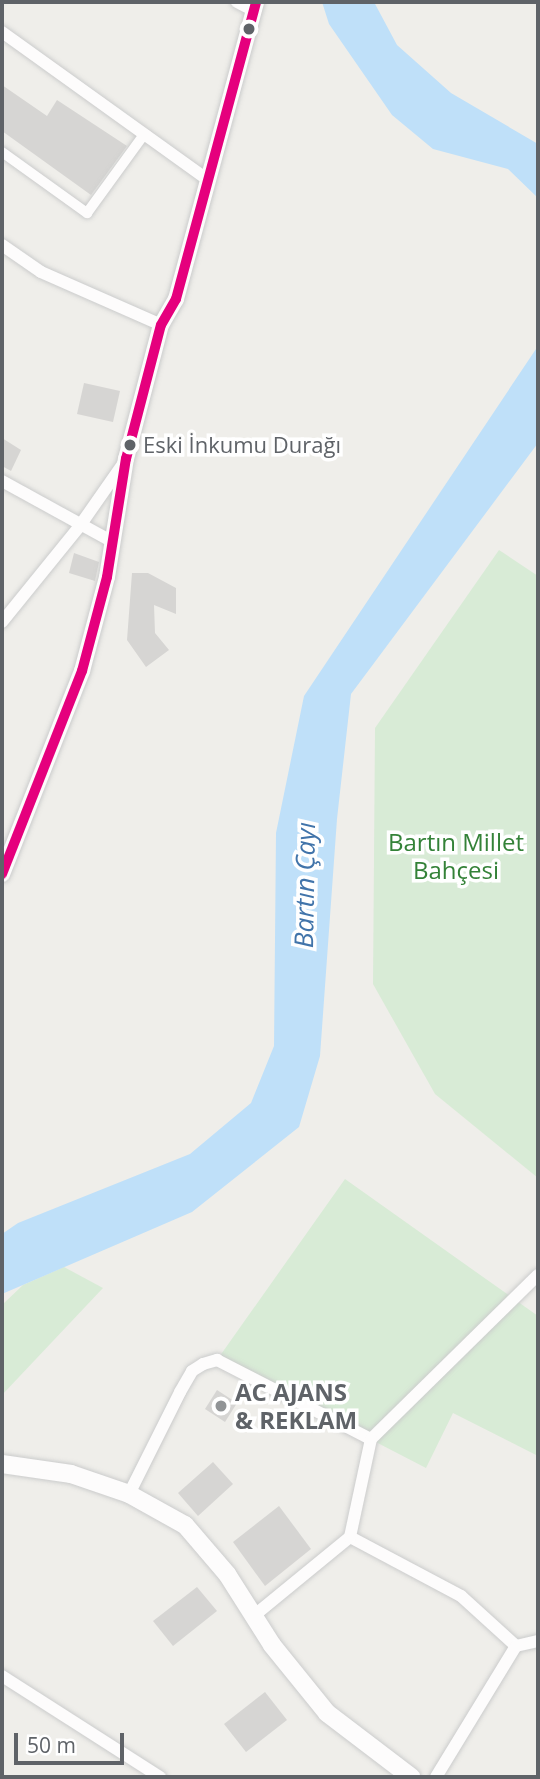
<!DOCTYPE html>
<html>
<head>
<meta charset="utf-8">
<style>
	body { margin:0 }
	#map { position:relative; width:540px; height:1779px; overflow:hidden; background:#efeeea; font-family:"Open Sans",sans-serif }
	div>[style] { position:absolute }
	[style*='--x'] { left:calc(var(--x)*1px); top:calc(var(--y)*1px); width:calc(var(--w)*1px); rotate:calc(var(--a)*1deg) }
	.green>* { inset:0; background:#d8ebd6 }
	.water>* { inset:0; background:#bfe0f9 }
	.building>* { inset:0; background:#d6d5d3 }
	.roads { filter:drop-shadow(0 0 2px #cbcccc) drop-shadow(0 0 2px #cbcccc) }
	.pedestrian>* { height:10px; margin:-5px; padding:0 5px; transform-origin:5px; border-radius:5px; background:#fdfcfc }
	.minor>* { height:12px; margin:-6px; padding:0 6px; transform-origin:6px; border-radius:6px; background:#fdfcfc }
	.tertiary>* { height:16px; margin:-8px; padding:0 8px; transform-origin:8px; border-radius:8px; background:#fdfcfc }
	.secondary>* { height:18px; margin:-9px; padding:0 9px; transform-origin:9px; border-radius:9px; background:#fdfcfc }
	.bus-1>* { height:10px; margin:-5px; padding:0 5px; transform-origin:5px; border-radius:5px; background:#e5007d }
	.dots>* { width:19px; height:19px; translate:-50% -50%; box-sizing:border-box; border:4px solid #fff; border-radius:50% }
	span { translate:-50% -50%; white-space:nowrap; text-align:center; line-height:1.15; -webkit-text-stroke:7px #fff; paint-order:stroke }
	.bus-label { font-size:22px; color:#5f6368 }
	.left { translate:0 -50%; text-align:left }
	.park-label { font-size:24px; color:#348238 }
	.poi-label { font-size:24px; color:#5f6368; font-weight:700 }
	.water-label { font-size:26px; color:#4174aa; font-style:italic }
	.frame { position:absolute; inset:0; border:4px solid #5f6368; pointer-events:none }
	.scale { position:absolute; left:14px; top:1733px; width:110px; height:32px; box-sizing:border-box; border:4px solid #5f6368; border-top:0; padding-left:9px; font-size:21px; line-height:24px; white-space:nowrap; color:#5f6368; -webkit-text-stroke:5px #fff; paint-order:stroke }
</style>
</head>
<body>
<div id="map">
	<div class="green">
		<i style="clip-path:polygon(499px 550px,538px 576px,538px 1178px,435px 1094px,373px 984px,375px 728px)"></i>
		<i style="clip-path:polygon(345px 1179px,538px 1316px,538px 1456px,453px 1413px,426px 1468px,217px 1360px)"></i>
		<i style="clip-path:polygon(64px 1267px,103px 1288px,2px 1395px,2px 1305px,23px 1285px)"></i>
	</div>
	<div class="water">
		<i style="clip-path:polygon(322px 2px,374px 2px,397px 45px,451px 93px,538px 144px,538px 198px,508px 169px,433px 149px,392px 115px,329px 24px)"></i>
		<i style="clip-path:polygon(538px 346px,538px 443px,351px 694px,337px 819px,320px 1056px,299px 1127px,192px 1212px,2px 1294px,2px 1234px,18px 1223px,190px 1154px,251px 1103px,274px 1046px,276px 833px,304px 696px)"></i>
	</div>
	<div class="building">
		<i style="clip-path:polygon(2px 85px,47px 116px,57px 100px,127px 146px,91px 195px,2px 131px)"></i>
		<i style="clip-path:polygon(84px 383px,120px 391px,113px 422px,77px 414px)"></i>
		<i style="clip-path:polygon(2px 438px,21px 450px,11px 471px,2px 466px)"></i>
		<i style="clip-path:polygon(74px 553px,99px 562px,95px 581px,69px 573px)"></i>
		<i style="clip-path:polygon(132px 573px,148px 573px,176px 588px,176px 614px,154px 605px,155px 633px,169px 650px,146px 667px,127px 640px)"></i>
		<i style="clip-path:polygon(217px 1390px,237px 1403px,225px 1422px,205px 1409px)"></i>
		<i style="clip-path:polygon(213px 1462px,233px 1484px,198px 1516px,178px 1493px)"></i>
		<i style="clip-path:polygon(279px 1506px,311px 1549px,265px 1586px,233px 1542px)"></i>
		<i style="clip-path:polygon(197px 1587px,217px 1611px,173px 1646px,153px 1621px)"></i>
		<i style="clip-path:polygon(265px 1692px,287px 1720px,246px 1752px,224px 1724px)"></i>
	</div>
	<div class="roads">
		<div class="pedestrian">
			<i style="--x:2;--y:152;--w:105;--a:35.7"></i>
			<i style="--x:87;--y:213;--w:95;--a:-54"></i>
		</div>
		<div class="minor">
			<i style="--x:237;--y:2;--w:20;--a:27"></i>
			<i style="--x:2;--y:32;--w:254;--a:35.7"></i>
			<i style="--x:2;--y:245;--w:47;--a:34.7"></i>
			<i style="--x:41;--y:272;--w:131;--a:23.8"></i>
			<i style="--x:2;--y:481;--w:124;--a:28.8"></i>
			<i style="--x:2;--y:622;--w:122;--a:-51"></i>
			<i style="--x:79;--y:527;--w:80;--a:-55.1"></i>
			<i style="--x:129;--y:1494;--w:114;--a:-63.4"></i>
			<i style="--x:180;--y:1392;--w:24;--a:-60"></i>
			<i style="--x:192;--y:1371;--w:13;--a:-32"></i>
			<i style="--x:203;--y:1364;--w:15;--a:-16"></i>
			<i style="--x:217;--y:1360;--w:173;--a:27.2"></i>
			<i style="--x:371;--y:1439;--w:234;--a:-44.5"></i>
			<i style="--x:350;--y:1537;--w:126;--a:28"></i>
			<i style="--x:461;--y:1596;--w:74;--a:42.3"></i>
			<i style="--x:256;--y:1614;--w:122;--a:-39.3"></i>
			<i style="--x:350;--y:1537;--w:100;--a:-77.9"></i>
			<i style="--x:2;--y:1676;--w:188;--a:32.6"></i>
			<i style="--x:436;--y:1777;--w:153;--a:-58.6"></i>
			<i style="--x:516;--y:1646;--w:23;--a:-13"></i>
		</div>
		<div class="tertiary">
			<i style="--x:2;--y:874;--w:218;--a:-68.5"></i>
			<i style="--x:82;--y:671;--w:97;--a:-75.1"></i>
			<i style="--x:107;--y:577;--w:120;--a:-80.9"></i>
			<i style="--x:126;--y:459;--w:138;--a:-75.4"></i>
			<i style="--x:161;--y:325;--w:30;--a:-60"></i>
			<i style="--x:176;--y:299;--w:308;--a:-74.9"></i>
		</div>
		<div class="secondary">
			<i style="--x:2;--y:1464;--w:70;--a:8.2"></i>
			<i style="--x:71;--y:1474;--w:61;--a:19"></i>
			<i style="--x:129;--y:1494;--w:64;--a:29"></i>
			<i style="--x:185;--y:1525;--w:65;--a:49.4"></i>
			<i style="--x:227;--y:1574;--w:84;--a:57.6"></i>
			<i style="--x:272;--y:1645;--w:87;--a:51"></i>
			<i style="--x:327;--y:1713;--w:106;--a:37.3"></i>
		</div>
	</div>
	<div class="bus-1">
		<i style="--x:2;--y:874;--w:218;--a:-68.5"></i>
		<i style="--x:82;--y:671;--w:97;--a:-75.1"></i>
		<i style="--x:107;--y:577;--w:120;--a:-80.9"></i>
		<i style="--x:126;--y:459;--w:138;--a:-75.4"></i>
		<i style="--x:161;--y:325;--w:30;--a:-60"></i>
		<i style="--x:176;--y:299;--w:308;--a:-74.9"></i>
	</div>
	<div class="dots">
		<i style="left:249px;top:29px;background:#5f6368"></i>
		<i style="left:130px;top:445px;background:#5f6368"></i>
		<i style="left:221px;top:1406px;background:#919496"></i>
	</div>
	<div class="bus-label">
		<span class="left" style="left:143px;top:445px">Eski İnkumu Durağı</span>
	</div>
	<div class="park-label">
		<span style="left:456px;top:856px">Bartın Millet<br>Bahçesi</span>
	</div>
	<div class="poi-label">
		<span class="left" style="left:235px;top:1406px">AC AJANS<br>&amp; REKLAM</span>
	</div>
	<div class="water-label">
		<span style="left:305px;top:885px;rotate:-89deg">Bartın Çayı</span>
	</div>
	<div class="frame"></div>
	<div class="scale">50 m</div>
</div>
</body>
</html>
